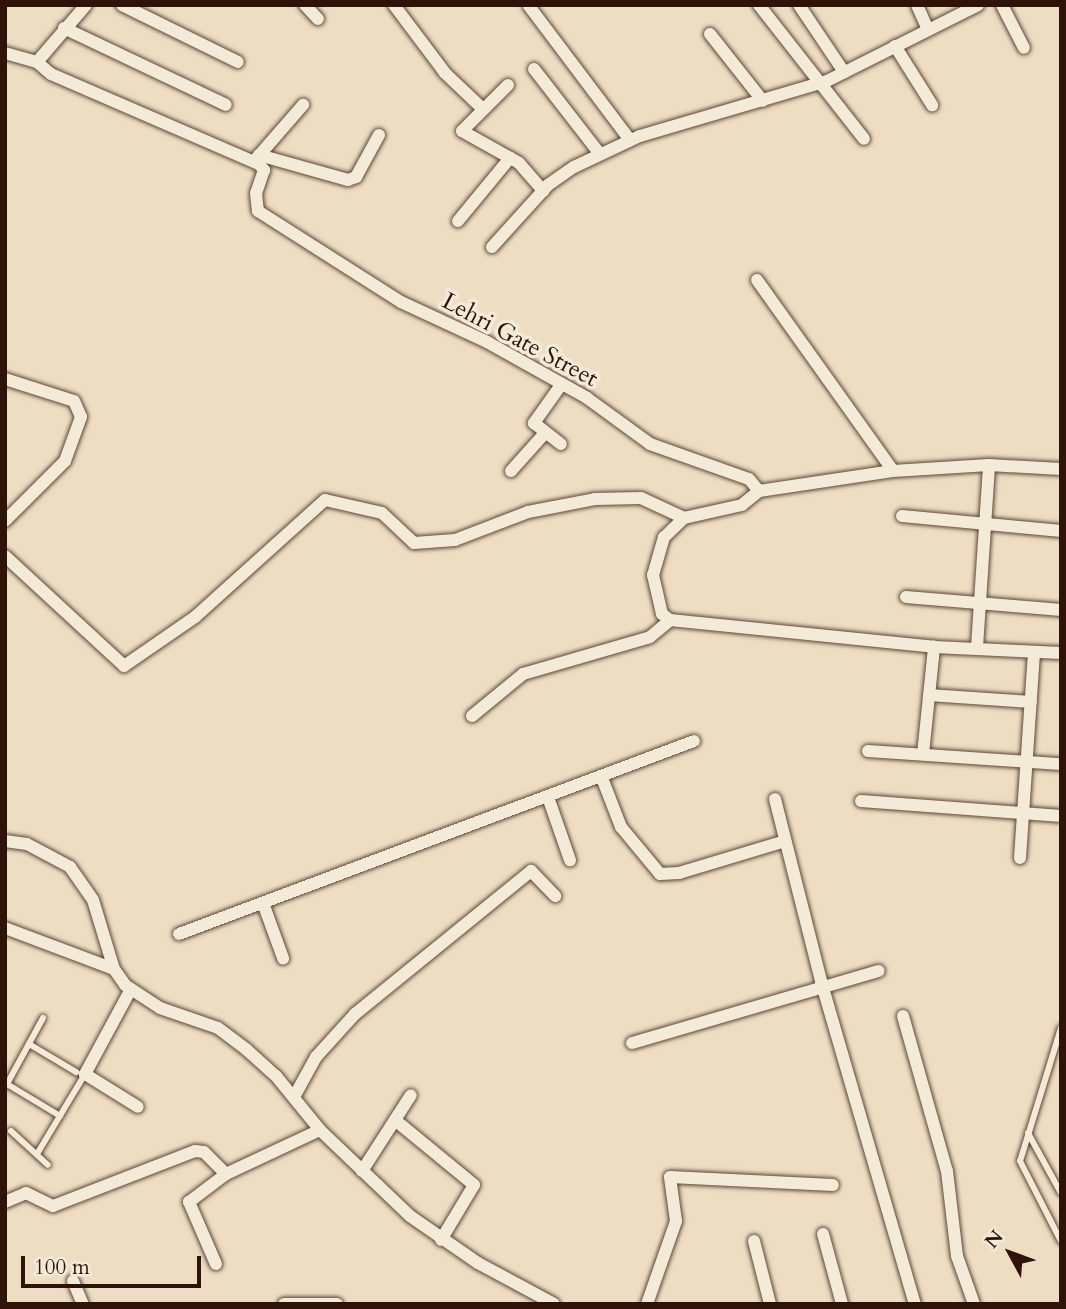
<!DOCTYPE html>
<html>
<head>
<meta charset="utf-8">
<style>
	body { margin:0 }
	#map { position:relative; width:1066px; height:1309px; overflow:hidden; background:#eddec3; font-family:Cardo,serif }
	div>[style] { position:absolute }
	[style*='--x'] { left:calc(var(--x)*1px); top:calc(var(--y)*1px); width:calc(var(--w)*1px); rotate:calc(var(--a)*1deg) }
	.roads { filter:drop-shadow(0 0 2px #5e4637) drop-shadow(0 0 2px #5e4637) }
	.lane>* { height:6px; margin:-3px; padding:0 3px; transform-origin:3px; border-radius:3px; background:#f3ead8 }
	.street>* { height:12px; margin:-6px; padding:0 6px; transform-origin:6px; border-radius:6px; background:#f3ead8 }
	span { translate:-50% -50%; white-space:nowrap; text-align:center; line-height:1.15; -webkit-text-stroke:7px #f3ead8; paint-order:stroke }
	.street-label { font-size:24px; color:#2f1308 }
	.frame { position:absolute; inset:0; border:7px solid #2f1308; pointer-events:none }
	.north { position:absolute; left:975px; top:1218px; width:70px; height:70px; -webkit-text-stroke:5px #f3ead8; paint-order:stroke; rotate:311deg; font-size:19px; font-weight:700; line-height:28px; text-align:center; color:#2f1308 }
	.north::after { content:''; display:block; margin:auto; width:24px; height:32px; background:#2f1308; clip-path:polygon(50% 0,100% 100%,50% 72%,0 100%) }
	.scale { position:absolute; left:21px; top:1256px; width:180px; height:32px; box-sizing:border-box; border:4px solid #2f1308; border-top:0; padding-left:9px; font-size:21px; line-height:24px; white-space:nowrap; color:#2f1308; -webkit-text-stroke:5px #f3ead8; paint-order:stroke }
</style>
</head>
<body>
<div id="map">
	<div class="roads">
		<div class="lane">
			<i style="--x:43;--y:1018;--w:75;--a:118.6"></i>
			<i style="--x:7;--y:1084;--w:62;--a:31.1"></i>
			<i style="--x:1061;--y:1028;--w:139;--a:107.1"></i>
			<i style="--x:1020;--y:1161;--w:90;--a:62.9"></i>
			<i style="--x:29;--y:1044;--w:55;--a:30.8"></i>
			<i style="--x:11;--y:1131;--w:50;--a:42.6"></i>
			<i style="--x:1028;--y:1133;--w:68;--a:61.2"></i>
			<i style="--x:37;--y:1154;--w:93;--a:-59"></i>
		</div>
		<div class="street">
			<i style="--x:122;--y:5;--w:129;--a:26.2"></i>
			<i style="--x:305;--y:5;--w:19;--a:47"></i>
			<i style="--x:394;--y:5;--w:85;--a:53.1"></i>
			<i style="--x:445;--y:73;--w:52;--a:43.5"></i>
			<i style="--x:759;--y:5;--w:170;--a:51.9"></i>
			<i style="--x:799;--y:5;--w:81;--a:56.1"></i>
			<i style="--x:917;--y:5;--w:27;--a:66"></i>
			<i style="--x:1002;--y:5;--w:48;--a:62.9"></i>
			<i style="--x:529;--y:6;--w:168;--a:53"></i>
			<i style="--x:64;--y:28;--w:179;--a:25.4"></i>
			<i style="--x:710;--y:34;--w:85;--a:51.7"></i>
			<i style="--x:895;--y:46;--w:70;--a:57.9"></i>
			<i style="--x:5;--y:53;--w:33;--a:16"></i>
			<i style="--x:37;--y:62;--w:75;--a:-49.3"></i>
			<i style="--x:37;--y:62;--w:18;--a:41"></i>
			<i style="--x:51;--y:74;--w:227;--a:23.4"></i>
			<i style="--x:259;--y:164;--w:8;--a:50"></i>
			<i style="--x:264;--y:170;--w:24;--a:109"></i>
			<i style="--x:256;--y:193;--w:18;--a:84"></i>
			<i style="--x:258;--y:211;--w:169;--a:32.5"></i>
			<i style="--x:401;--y:302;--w:95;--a:24.9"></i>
			<i style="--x:487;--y:342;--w:115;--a:29.2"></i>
			<i style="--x:587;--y:398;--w:78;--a:36.1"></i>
			<i style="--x:650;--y:444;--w:105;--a:19.5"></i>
			<i style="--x:749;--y:479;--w:16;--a:50"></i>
			<i style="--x:759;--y:491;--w:135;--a:-8.5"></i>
			<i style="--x:893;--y:471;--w:96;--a:-3.6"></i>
			<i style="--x:989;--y:465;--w:72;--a:3.2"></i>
			<i style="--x:534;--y:69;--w:108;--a:52.2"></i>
			<i style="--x:508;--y:85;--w:65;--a:135"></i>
			<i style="--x:462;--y:131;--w:65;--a:29.3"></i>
			<i style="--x:519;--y:163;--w:37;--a:49"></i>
			<i style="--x:259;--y:155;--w:92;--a:15.7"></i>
			<i style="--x:348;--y:180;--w:9;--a:-21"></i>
			<i style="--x:356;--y:177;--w:48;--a:-61.3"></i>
			<i style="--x:256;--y:159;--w:72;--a:-49"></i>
			<i style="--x:458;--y:221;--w:82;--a:-50.5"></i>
			<i style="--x:492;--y:247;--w:84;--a:-47.9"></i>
			<i style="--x:548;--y:185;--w:32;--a:-35"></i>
			<i style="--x:574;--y:167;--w:73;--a:-25.2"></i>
			<i style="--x:640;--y:136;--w:195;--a:-16.4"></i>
			<i style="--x:827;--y:81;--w:169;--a:-26.7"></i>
			<i style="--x:757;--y:280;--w:234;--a:54.5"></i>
			<i style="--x:5;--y:379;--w:72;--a:17.7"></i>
			<i style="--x:74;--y:401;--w:17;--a:66"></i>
			<i style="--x:81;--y:417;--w:47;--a:110"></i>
			<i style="--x:65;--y:461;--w:85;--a:135"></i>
			<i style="--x:561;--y:385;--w:47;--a:125.4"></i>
			<i style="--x:534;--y:423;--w:34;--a:38"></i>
			<i style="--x:511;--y:471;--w:51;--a:-48.2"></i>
			<i style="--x:759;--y:491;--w:22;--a:141"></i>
			<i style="--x:742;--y:505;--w:59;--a:167.4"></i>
			<i style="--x:684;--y:518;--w:28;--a:136"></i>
			<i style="--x:664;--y:537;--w:40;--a:106"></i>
			<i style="--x:653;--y:575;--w:40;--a:77"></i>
			<i style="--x:662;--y:614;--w:10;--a:37"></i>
			<i style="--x:670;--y:620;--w:265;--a:5.8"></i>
			<i style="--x:934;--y:647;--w:127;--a:2.7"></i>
			<i style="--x:902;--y:516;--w:160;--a:5.4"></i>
			<i style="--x:5;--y:556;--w:162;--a:42.7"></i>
			<i style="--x:124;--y:666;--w:86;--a:-34.6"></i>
			<i style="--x:195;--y:617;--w:175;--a:-42"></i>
			<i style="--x:325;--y:500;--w:58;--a:12.8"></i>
			<i style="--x:382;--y:513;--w:44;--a:43.2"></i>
			<i style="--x:414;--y:543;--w:41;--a:-4.2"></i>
			<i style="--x:455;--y:540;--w:78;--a:-21"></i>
			<i style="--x:528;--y:512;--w:68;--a:-11"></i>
			<i style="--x:595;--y:499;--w:46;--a:-1.2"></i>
			<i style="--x:641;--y:498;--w:47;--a:24.9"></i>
			<i style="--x:906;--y:597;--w:156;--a:4.8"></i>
			<i style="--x:977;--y:647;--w:182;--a:-86.2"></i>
			<i style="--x:929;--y:695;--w:102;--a:3.9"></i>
			<i style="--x:472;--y:716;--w:66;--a:-39.5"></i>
			<i style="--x:523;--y:674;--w:132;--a:-16.2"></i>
			<i style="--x:650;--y:637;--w:26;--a:-40"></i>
			<i style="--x:868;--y:751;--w:193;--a:3.9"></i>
			<i style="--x:923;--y:754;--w:108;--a:-84.1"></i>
			<i style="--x:602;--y:778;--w:53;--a:68.8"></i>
			<i style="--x:621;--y:827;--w:61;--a:50.3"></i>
			<i style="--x:660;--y:874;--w:19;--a:-3"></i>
			<i style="--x:679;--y:873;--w:111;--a:-16.8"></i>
			<i style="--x:548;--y:797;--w:67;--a:70.8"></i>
			<i style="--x:775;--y:799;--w:188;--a:75.8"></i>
			<i style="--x:821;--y:981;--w:336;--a:73.8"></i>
			<i style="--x:861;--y:801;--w:201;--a:4.3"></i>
			<i style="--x:5;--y:841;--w:22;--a:8"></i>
			<i style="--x:27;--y:844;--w:49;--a:28.1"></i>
			<i style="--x:70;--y:867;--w:40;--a:55.1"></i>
			<i style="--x:93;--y:900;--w:72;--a:73.1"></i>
			<i style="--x:114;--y:969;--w:19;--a:55"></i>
			<i style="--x:125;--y:985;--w:42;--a:33.3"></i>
			<i style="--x:160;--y:1008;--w:61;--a:19"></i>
			<i style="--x:218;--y:1028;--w:36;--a:37"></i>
			<i style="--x:247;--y:1050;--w:39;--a:42"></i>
			<i style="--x:276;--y:1076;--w:70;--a:50.8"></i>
			<i style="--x:320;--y:1130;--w:124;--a:43.7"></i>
			<i style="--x:410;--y:1216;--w:83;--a:34.7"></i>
			<i style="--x:478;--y:1263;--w:86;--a:28.3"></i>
			<i style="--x:1020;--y:858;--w:206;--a:-86.1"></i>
			<i style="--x:263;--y:903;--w:59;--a:70"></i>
			<i style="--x:5;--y:928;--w:116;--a:20.6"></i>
			<i style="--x:179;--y:934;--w:550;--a:-20.54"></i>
			<i style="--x:131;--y:989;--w:97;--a:118.4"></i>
			<i style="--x:85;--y:1074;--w:62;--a:31.9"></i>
			<i style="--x:903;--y:1016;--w:161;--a:74.2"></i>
			<i style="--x:947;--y:1171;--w:86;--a:83.3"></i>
			<i style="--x:957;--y:1256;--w:51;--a:70.5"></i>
			<i style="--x:632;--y:1043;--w:257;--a:-16.3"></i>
			<i style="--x:294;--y:1097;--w:46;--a:-61.2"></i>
			<i style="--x:316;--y:1057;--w:58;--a:-47.8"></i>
			<i style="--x:355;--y:1014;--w:227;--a:-39.1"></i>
			<i style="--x:531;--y:871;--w:35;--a:46"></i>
			<i style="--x:395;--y:1120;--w:102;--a:39.4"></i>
			<i style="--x:474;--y:1185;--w:64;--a:121"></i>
			<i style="--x:362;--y:1171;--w:90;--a:-57.2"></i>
			<i style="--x:5;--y:1202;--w:23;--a:-23"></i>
			<i style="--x:26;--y:1193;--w:30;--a:26"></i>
			<i style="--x:53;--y:1206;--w:152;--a:-21.2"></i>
			<i style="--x:195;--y:1151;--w:9;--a:6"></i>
			<i style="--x:204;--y:1152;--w:31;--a:45"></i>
			<i style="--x:226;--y:1174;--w:104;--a:-25.1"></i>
			<i style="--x:823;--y:1234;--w:73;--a:74.8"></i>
			<i style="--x:754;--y:1241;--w:65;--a:75.7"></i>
			<i style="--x:216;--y:1264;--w:68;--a:-113.5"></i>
			<i style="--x:189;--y:1202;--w:46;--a:-37.1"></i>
			<i style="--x:73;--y:1281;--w:25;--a:67"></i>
			<i style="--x:284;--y:1304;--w:53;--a:0"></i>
			<i style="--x:647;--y:1304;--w:88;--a:-70.7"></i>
			<i style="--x:676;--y:1221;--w:44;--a:-97.8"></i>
			<i style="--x:670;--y:1177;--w:163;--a:2.8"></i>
		</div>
	</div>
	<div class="street-label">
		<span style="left:520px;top:340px;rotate:28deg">Lehri Gate Street</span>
	</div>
	<div class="frame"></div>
	<div class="north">N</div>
	<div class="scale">100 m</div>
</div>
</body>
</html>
